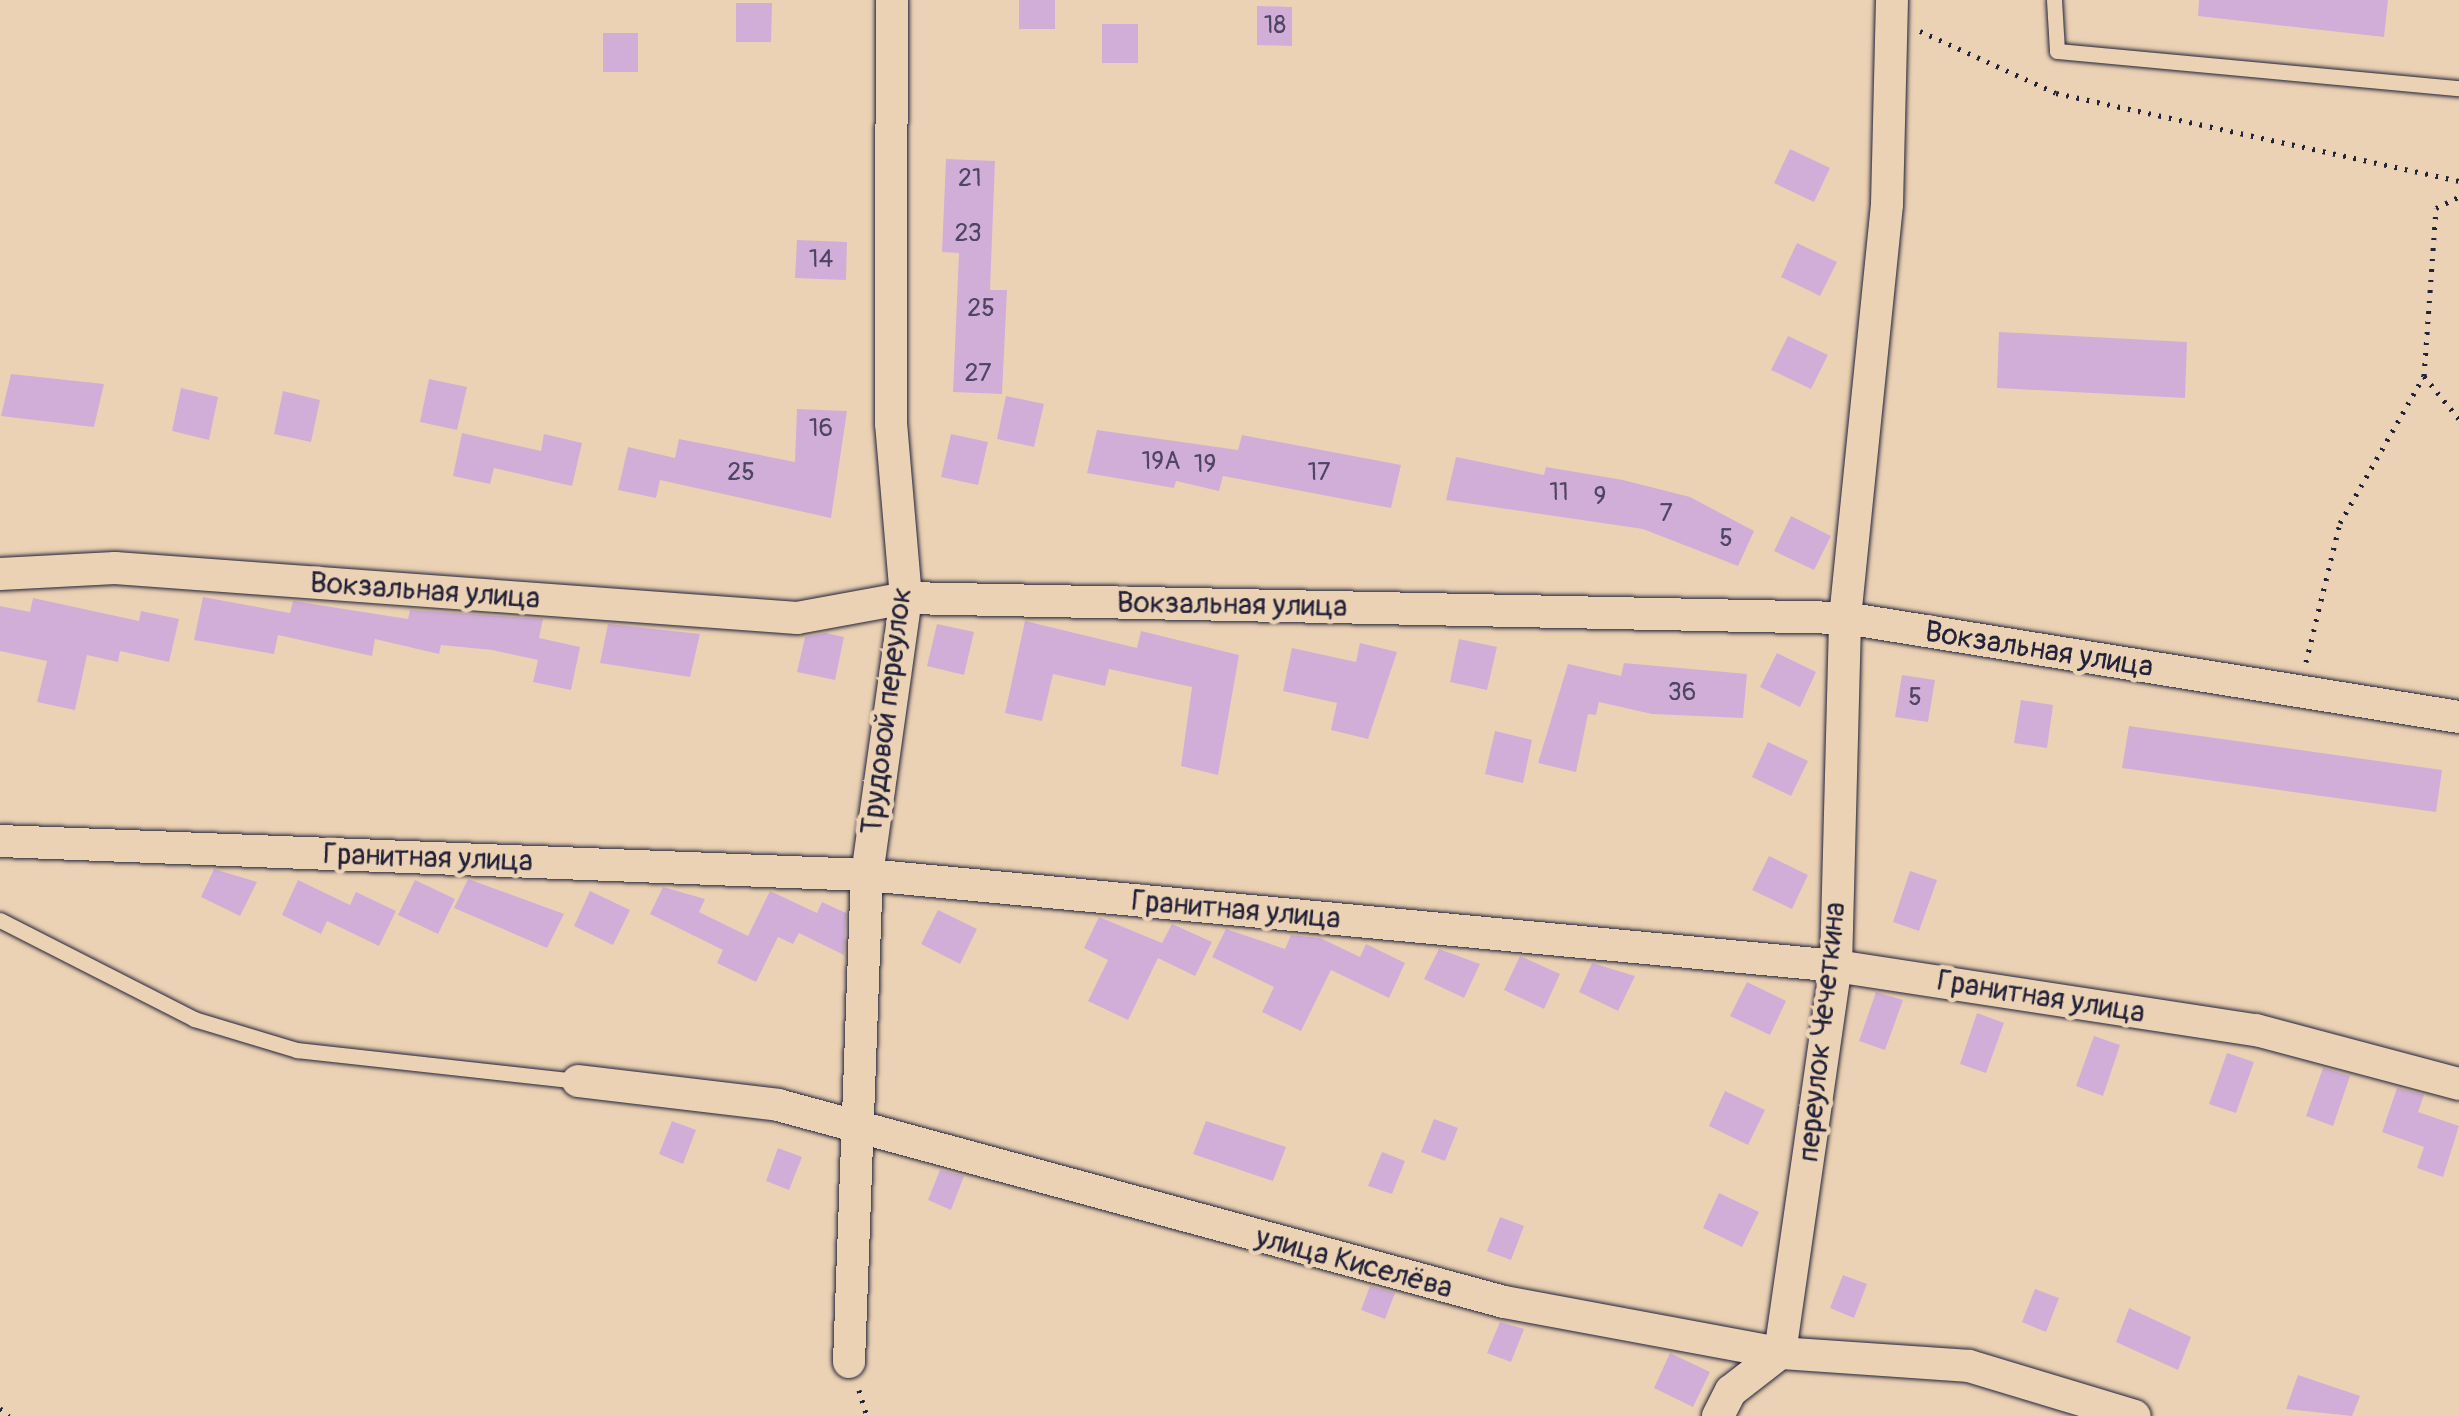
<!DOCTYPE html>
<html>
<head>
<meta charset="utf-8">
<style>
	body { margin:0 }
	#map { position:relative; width:2459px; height:1416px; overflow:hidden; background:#ecd2b4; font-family:Pangolin,sans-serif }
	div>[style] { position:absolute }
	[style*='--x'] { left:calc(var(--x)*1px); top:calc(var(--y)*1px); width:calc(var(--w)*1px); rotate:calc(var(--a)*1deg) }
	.building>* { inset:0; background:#d1aed8 }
	.path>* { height:5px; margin-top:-2.5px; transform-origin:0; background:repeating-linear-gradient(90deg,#22223b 0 2.5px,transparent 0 10.5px) }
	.roads { filter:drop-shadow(0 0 2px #22223b) drop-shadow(0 0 2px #22223b) }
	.lane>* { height:15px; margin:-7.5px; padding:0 7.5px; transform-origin:7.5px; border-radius:7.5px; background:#ecd2b4 }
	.street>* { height:32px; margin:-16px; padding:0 16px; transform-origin:16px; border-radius:16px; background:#ecd2b4 }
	span { translate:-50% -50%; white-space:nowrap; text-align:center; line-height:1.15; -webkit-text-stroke:9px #ecd2b4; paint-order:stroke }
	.number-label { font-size:25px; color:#4e4562 }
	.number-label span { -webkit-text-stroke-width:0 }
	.street-label { font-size:30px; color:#22223b }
</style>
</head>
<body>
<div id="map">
	<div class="building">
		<i style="clip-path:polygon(1019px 0,1055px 0,1055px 29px,1019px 29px)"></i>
		<i style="clip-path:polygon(2199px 0,2388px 0,2384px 37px,2198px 16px)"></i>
		<i style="clip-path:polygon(736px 3px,772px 3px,771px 42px,736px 42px)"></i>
		<i style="clip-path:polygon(1257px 6px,1292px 7px,1292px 46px,1257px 45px)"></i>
		<i style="clip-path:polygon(1102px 24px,1138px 24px,1138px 63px,1102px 63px)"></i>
		<i style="clip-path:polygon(603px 33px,638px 33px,638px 72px,603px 72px)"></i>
		<i style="clip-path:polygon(1790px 149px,1830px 168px,1814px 202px,1774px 183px)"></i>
		<i style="clip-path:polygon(946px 159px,995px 161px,990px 290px,1007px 290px,1002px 394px,953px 392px,959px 253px,942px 252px)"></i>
		<i style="clip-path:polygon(797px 240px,847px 242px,846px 280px,795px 278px)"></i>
		<i style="clip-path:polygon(1797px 243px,1837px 262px,1820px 296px,1781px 277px)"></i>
		<i style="clip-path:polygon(1999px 332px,2187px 342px,2185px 398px,1997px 388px)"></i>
		<i style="clip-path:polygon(1788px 336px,1828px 355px,1811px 389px,1771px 370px)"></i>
		<i style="clip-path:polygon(11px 374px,104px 384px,94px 427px,1px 416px)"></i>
		<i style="clip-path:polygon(429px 379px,467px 387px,457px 430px,420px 422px)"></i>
		<i style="clip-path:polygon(181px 388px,218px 397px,209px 440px,172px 431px)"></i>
		<i style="clip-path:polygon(283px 391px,320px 400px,311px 442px,274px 434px)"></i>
		<i style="clip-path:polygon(1006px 396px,1044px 404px,1034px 447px,997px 439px)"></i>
		<i style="clip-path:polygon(797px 409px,847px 411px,831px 518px,660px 480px,656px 498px,618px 490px,628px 447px,675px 458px,679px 439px,795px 462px)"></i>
		<i style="clip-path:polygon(1097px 430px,1238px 450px,1242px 435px,1401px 465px,1391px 508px,1223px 476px,1219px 491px,1176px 481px,1174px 488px,1087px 473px)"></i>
		<i style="clip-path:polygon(462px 433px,541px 451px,544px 434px,582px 443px,572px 486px,494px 468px,490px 484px,453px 476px)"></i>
		<i style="clip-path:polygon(951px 434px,988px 442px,978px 485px,941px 477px)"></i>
		<i style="clip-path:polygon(1456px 457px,1544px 475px,1546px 467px,1623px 480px,1690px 497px,1754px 531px,1738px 566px,1643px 529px,1446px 500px)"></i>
		<i style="clip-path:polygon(1791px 516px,1831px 536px,1814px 570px,1774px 551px)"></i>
		<i style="clip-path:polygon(203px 597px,290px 613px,293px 601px,408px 619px,410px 610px,543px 619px,539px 638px,580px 647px,571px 690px,533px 682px,538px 660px,492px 650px,441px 645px,439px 654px,375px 639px,372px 656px,278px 635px,274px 654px,194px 640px)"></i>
		<i style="clip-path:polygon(33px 598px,139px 621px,141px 611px,179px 619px,169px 662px,120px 651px,118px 662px,87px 655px,75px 710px,37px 702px,47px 661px,0 651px,0 606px,30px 612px)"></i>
		<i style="clip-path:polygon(1025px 621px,1137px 648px,1141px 631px,1239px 655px,1218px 775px,1181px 766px,1192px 687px,1109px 669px,1105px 686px,1053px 674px,1042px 721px,1005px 713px)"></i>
		<i style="clip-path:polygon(608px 624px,700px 634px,690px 677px,600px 663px)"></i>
		<i style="clip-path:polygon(937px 624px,974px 632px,964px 675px,927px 666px)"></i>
		<i style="clip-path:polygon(826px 633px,844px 637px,835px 680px,797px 672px,805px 637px)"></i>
		<i style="clip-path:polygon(1459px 639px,1497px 647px,1487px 690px,1450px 682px)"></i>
		<i style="clip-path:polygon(1360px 643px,1397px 652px,1368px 739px,1331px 730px,1337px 703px,1283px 691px,1292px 648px,1356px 662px)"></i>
		<i style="clip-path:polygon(1777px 653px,1816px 672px,1800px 707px,1760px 687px)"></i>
		<i style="clip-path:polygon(1624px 663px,1747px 674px,1743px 718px,1652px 714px,1599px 702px,1596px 715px,1588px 714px,1576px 772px,1538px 763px,1568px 664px,1621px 676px)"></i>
		<i style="clip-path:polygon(1902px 675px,1935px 680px,1928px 722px,1895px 717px)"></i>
		<i style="clip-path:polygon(2021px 700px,2053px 705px,2047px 748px,2014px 743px)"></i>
		<i style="clip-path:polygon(2129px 726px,2442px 770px,2436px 812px,2122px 768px)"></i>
		<i style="clip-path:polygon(1495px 731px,1532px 740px,1523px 783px,1485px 774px)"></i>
		<i style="clip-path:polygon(1768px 742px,1808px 761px,1791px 796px,1752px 777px)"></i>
		<i style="clip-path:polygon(1769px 856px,1808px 875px,1792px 909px,1752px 890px)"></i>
		<i style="clip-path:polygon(214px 869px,257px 882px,240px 916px,201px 897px)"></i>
		<i style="clip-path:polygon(1910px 871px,1937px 880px,1919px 931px,1893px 922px)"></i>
		<i style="clip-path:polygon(468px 879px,564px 914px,547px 948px,454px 908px)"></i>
		<i style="clip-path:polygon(298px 880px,350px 905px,356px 892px,396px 911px,379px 946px,327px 921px,321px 934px,282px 915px)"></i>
		<i style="clip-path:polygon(415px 880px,455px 899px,438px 934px,398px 915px)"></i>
		<i style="clip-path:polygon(663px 887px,705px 899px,699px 912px,748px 936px,770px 891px,817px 913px,822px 902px,846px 913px,844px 955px,799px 933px,793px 944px,778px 937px,756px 982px,717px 963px,723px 950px,650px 914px)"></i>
		<i style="clip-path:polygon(590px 891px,630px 910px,613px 945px,574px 926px)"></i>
		<i style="clip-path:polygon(938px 910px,977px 929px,960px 964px,921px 944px)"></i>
		<i style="clip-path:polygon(1099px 917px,1162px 943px,1172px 924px,1212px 942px,1195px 976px,1158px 958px,1128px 1020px,1088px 1001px,1108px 960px,1084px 948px)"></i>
		<i style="clip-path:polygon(1226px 929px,1285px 949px,1291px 935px,1320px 938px,1360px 957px,1366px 944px,1405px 963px,1389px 998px,1331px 970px,1301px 1031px,1262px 1012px,1274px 987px,1212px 957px)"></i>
		<i style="clip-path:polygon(1439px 949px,1480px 964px,1464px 998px,1424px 979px)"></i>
		<i style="clip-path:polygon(1520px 956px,1560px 974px,1544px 1009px,1504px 990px)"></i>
		<i style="clip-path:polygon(1592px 963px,1635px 976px,1618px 1011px,1579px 992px)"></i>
		<i style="clip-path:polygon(1747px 982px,1786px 1001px,1770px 1035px,1730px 1016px)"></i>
		<i style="clip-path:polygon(1876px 992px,1903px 1000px,1885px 1050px,1859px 1041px)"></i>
		<i style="clip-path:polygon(1977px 1013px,2004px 1023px,1986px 1073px,1960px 1064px)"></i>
		<i style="clip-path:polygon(2094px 1036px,2120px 1045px,2103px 1096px,2076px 1086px)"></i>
		<i style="clip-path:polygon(2227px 1053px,2254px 1062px,2236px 1113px,2209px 1104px)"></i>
		<i style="clip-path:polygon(2323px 1068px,2350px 1076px,2333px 1126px,2306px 1116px)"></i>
		<i style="clip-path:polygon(2397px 1088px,2424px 1095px,2418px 1112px,2459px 1126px,2443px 1177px,2417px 1168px,2424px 1147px,2382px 1132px)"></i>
		<i style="clip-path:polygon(1725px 1091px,1765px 1110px,1748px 1145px,1709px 1126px)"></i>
		<i style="clip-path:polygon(1434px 1119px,1458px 1128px,1445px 1161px,1421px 1152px)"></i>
		<i style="clip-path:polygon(672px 1121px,696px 1130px,683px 1164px,659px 1154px)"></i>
		<i style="clip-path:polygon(1206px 1121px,1286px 1147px,1273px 1181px,1193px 1154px)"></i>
		<i style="clip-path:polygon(778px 1148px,802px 1157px,789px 1190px,766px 1181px)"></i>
		<i style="clip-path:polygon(1382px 1152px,1405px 1161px,1392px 1194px,1368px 1186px)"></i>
		<i style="clip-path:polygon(940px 1170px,964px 1176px,951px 1210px,928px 1200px)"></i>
		<i style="clip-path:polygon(1719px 1193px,1759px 1212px,1742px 1247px,1703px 1228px)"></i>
		<i style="clip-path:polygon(1500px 1217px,1524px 1226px,1511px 1260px,1487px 1251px)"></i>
		<i style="clip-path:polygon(1843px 1275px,1867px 1284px,1854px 1318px,1830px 1308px)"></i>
		<i style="clip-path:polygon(1370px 1286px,1395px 1293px,1385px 1319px,1361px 1310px)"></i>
		<i style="clip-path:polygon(2035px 1289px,2059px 1298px,2046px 1332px,2022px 1322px)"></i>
		<i style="clip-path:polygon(2129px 1308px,2191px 1337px,2178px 1370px,2116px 1342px)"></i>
		<i style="clip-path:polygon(1500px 1322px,1524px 1329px,1511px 1362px,1487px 1353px)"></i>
		<i style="clip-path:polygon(1670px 1353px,1710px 1372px,1693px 1407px,1654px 1388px)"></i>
		<i style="clip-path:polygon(2298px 1375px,2360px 1396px,2352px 1416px,2286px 1409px)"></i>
	</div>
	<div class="path">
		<i style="--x:1920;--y:31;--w:149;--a:24.5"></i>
		<i style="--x:2056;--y:93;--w:412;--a:12.3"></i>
		<i style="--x:2424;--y:376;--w:55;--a:50.9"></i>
		<i style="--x:2306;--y:662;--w:143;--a:-76.3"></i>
		<i style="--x:2340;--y:523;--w:169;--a:-60.3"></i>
		<i style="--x:2424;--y:376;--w:168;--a:-85.9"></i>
		<i style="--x:2436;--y:208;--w:25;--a:-26"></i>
		<i style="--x:859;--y:1390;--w:27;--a:73"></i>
		<i style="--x:0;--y:1408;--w:12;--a:42"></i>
	</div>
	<div class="roads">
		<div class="lane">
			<i style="--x:2054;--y:0;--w:51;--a:86.6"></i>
			<i style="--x:2057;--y:51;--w:404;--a:5.3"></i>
			<i style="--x:0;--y:920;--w:218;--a:27"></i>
			<i style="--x:194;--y:1019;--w:108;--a:16.8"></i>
			<i style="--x:297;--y:1050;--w:283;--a:6.3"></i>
		</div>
		<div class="street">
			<i style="--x:0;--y:574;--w:115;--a:-3"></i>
			<i style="--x:115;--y:568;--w:684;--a:4.19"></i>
			<i style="--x:797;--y:618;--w:111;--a:-10.4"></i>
			<i style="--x:906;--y:598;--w:939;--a:1.22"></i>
			<i style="--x:1845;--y:618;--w:622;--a:9.16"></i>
			<i style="--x:0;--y:841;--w:868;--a:2.25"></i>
			<i style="--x:867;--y:875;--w:973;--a:5.36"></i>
			<i style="--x:1836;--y:966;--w:425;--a:8.7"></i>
			<i style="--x:2256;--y:1030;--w:210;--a:14.9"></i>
			<i style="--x:578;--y:1081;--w:201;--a:6.8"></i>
			<i style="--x:778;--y:1105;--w:752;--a:15.18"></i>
			<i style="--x:1504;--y:1302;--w:281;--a:10.5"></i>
			<i style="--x:1780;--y:1353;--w:189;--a:3.9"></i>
			<i style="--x:1969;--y:1366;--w:173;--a:16.8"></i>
			<i style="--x:849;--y:1362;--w:487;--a:-87.9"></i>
			<i style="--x:867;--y:875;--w:280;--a:-82"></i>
			<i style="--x:906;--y:598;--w:175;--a:-94.9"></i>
			<i style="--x:891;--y:424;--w:424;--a:-89.9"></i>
			<i style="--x:1718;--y:1416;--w:28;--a:-63"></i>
			<i style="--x:1731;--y:1391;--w:62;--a:-37.8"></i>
			<i style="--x:1780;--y:1353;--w:391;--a:-81.8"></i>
			<i style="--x:1836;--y:966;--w:348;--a:-88.5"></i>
			<i style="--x:1845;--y:618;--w:416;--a:-84.2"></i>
			<i style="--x:1887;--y:204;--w:204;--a:-88.6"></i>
		</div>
	</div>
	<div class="number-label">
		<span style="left:1275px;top:26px">18</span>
		<span style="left:970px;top:179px">21</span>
		<span style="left:968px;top:234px">23</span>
		<span style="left:821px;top:260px">14</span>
		<span style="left:981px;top:309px">25</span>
		<span style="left:978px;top:374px">27</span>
		<span style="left:821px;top:429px">16</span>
		<span style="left:1161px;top:462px">19А</span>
		<span style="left:1205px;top:465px">19</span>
		<span style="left:741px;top:473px">25</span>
		<span style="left:1319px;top:473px">17</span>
		<span style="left:1559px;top:493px">11</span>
		<span style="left:1600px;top:497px">9</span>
		<span style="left:1666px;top:514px">7</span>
		<span style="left:1726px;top:539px">5</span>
		<span style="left:1682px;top:693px">36</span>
		<span style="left:1915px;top:698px">5</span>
	</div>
	<div class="street-label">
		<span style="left:425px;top:591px;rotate:4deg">Вокзальная улица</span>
		<span style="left:1232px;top:605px;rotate:1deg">Вокзальная улица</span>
		<span style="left:2039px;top:650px;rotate:9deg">Вокзальная улица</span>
		<span style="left:887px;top:711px;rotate:-83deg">Трудовой переулок</span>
		<span style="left:428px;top:858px;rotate:2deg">Гранитная улица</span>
		<span style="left:1236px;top:910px;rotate:5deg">Гранитная улица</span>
		<span style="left:2041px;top:997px;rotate:9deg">Гранитная улица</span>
		<span style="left:1822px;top:1032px;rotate:-84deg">переулок Чечеткина</span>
		<span style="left:1354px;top:1263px;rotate:15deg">улица Киселёва</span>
	</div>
</div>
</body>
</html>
